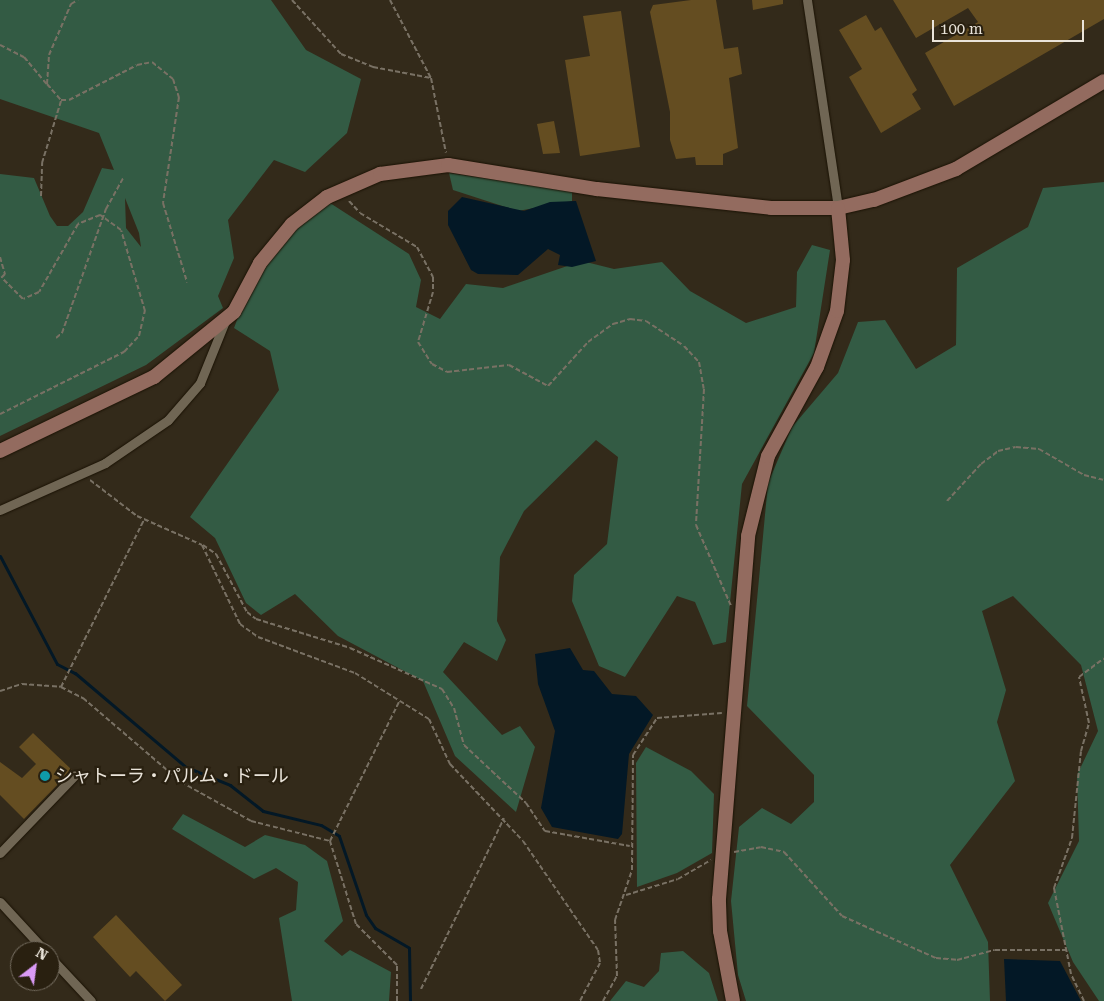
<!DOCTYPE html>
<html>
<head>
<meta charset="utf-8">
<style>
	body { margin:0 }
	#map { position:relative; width:1104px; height:1001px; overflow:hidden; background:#332a1a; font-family:"Roboto Serif","Noto Sans JP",serif }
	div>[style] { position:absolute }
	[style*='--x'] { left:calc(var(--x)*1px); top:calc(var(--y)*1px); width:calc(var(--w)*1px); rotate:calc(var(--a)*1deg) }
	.green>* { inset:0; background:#335b44 }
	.water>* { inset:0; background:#031826 }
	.stream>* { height:3px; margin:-1.5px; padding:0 1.5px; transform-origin:1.5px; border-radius:1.5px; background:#031826 }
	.building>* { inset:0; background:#644d21 }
	.path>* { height:2px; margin-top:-1px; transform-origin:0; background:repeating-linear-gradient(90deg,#797164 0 5px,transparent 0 7.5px) }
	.roads { filter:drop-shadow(0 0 1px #1a1204) drop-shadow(0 0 1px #1a1204) }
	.street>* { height:9px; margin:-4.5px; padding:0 4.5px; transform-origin:4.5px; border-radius:4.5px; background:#706654 }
	.secondary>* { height:14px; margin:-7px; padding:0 7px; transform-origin:7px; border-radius:7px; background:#936b5f }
	.dots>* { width:14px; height:14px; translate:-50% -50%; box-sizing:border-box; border:2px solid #292010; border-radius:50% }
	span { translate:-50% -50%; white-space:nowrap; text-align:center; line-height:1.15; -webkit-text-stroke:4.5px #292010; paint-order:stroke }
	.poi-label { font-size:18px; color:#eae4da }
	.left { translate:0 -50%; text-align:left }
	.north { position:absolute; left:10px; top:941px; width:50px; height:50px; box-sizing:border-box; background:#292010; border:1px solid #766e61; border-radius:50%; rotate:30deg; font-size:14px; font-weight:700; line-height:20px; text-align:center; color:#eae4da }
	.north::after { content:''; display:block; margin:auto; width:18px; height:22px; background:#da9af6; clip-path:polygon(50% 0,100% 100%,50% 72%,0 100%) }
	.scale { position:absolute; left:932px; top:20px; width:152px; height:22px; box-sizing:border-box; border:2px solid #eae4da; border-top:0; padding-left:6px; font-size:15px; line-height:18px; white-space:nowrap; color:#eae4da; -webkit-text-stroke:4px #292010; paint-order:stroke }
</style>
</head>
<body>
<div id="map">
	<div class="green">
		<i style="clip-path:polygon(evenodd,0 0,271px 0,306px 50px,361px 79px,347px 133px,305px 172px,274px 160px,228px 220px,234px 258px,218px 296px,223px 308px,146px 365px,0 436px,0 174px,34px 178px,50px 216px,57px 226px,68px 226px,83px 212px,102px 168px,114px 170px,99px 133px,0 99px,0 0,125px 198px,139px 233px,141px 247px,126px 228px,125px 198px)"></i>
		<i style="clip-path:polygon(449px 173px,572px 191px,572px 201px,518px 211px,453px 190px)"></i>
		<i style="clip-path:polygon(1104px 182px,1104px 1001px,1099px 1001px,1073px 962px,1048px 903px,1079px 841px,1077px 775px,1098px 731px,1081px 665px,1013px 596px,982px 611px,1006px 690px,997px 722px,1015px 781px,950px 865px,988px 942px,990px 1001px,746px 1001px,738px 975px,731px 901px,739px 827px,762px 808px,791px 824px,814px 802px,814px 775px,747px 706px,768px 483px,792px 427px,838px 373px,858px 322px,885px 320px,916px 369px,956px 345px,957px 268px,1028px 227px,1043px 188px)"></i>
		<i style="clip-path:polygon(330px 203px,409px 254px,421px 280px,416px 307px,440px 319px,466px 284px,503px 288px,582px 261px,614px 269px,662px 262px,690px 291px,746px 323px,796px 307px,797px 272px,812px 245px,830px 250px,814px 353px,742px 484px,726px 642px,713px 645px,695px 602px,677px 596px,625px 677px,599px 666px,572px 601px,574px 575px,607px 544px,618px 457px,596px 440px,524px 511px,500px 557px,497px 621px,506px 640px,497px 661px,464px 642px,443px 672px,502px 735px,520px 726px,535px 747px,516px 812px,455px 756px,423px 681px,338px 636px,295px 594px,261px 615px,246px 603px,215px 538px,190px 517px,279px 390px,270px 351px,234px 328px,256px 269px,287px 236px)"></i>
		<i style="clip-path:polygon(646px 747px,691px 771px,714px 794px,712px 853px,677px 873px,637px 887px,636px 763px)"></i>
		<i style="clip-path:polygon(183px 814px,245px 847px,265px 835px,305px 845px,327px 861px,343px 921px,324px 941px,342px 956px,350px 950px,391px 972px,389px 1001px,292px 1001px,279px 918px,296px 910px,298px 882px,276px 868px,254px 879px,172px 829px)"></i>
		<i style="clip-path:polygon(683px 951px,709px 973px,718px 1001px,610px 1001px,626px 981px,644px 987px,659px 971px,661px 953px)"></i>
	</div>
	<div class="water">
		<i style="clip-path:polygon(462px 197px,524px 211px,550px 202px,576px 201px,596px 261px,572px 267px,558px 265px,560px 255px,548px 249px,518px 275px,478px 274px,471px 270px,448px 225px,448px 211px)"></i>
		<i style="clip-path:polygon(570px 648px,583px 670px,594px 671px,612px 694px,636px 696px,653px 715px,629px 754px,622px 834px,618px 839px,552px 827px,541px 808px,555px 731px,538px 684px,535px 654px)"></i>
		<i style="clip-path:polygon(1004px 959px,1060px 961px,1081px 1001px,1006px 1001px)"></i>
	</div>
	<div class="stream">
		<i style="--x:0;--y:556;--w:122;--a:62.2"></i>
		<i style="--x:57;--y:664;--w:20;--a:27"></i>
		<i style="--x:75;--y:673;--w:145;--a:40.3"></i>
		<i style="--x:186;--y:767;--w:48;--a:22.2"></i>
		<i style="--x:230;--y:785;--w:42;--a:38.2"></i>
		<i style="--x:263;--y:811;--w:60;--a:13.6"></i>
		<i style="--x:321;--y:825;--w:21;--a:31"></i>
		<i style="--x:339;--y:836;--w:83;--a:71.1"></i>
		<i style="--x:366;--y:915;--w:16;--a:55"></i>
		<i style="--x:375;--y:928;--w:39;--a:30"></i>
		<i style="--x:409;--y:948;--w:53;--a:88.9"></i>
	</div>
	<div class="building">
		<i style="clip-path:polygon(691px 0,716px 0,724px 49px,738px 47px,742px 74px,729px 78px,738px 148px,723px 154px,723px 165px,696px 165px,695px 157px,676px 159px,670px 140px,670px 112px,650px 12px,653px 5px)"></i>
		<i style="clip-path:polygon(752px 0,783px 0,783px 4px,753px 10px)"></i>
		<i style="clip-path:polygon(893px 0,1104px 0,1104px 19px,954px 106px,925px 53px,978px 22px,968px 8px,916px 38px)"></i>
		<i style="clip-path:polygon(621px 11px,640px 147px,580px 156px,565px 60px,590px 56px,583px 16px)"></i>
		<i style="clip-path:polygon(866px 15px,875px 31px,881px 27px,917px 90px,912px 94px,921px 109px,881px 133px,849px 77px,862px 69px,839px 30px)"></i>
		<i style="clip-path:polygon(554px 121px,560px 153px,543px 154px,537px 124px)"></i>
		<i style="clip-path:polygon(33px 733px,72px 770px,24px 819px,0 795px,0 762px,22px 778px,36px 764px,19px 747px)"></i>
		<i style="clip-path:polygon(116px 915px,182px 985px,165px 1001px,136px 971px,130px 977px,93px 937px)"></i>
	</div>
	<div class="path">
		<i style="--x:292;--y:0;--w:73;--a:47.8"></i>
		<i style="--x:341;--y:54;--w:35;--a:22"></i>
		<i style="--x:373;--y:67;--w:59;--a:10.7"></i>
		<i style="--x:390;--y:0;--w:88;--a:62.3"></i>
		<i style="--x:431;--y:78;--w:76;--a:78.7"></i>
		<i style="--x:0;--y:45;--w:27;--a:27"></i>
		<i style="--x:24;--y:57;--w:35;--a:50"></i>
		<i style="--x:47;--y:84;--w:29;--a:-86"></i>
		<i style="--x:49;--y:55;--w:56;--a:-66.7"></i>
		<i style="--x:71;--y:4;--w:8;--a:-30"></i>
		<i style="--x:47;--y:84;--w:21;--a:49"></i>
		<i style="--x:61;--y:100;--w:8;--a:0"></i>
		<i style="--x:69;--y:100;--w:76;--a:-27.2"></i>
		<i style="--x:137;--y:65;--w:15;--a:-11"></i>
		<i style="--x:152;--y:62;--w:27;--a:39"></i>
		<i style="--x:173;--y:79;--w:19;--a:72"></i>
		<i style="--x:179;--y:97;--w:107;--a:98.6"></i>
		<i style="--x:163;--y:203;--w:83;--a:73.1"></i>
		<i style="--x:41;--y:196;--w:33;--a:-88"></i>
		<i style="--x:42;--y:163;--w:65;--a:-73"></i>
		<i style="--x:349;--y:201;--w:16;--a:47"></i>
		<i style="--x:360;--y:213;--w:66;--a:30.8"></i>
		<i style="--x:417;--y:247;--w:34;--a:62"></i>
		<i style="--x:433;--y:277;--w:15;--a:90"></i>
		<i style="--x:433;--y:292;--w:52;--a:106.7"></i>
		<i style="--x:418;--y:342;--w:26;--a:58"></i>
		<i style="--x:432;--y:364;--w:17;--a:28"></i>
		<i style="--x:447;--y:372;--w:62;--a:-6.4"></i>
		<i style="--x:509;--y:365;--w:44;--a:28.3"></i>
		<i style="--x:548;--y:386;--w:59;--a:-47.7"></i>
		<i style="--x:588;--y:342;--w:31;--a:-36"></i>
		<i style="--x:613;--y:324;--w:18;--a:-16"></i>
		<i style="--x:630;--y:319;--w:16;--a:7"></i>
		<i style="--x:646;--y:321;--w:45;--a:33.3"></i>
		<i style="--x:684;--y:346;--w:22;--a:47"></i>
		<i style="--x:699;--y:362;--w:27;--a:80"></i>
		<i style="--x:704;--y:389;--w:136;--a:93.4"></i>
		<i style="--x:696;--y:525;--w:88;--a:66.6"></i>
		<i style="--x:0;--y:257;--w:18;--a:74"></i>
		<i style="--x:5;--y:274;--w:7;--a:135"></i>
		<i style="--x:56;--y:338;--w:8;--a:-40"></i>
		<i style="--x:62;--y:333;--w:132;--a:-70.5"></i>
		<i style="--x:106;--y:209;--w:35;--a:-61"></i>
		<i style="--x:0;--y:414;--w:139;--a:-26.6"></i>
		<i style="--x:124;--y:352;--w:22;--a:-47"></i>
		<i style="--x:139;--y:336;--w:26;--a:-77"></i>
		<i style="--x:145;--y:311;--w:84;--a:-106.5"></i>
		<i style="--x:121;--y:230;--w:26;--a:-144"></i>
		<i style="--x:100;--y:215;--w:24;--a:158"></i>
		<i style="--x:78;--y:224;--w:78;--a:119.8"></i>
		<i style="--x:39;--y:292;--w:17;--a:156"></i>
		<i style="--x:23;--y:299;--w:30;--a:-135"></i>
		<i style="--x:90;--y:480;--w:59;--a:37.5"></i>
		<i style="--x:137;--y:516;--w:71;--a:24"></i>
		<i style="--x:202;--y:545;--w:88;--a:64.3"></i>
		<i style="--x:240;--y:624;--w:22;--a:36"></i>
		<i style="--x:258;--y:637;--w:103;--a:20.4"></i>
		<i style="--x:355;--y:673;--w:87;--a:31.9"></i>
		<i style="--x:429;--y:719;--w:50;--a:65"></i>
		<i style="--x:450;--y:764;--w:106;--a:46.5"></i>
		<i style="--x:523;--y:841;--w:132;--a:55.5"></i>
		<i style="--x:598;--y:950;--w:13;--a:81"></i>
		<i style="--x:600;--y:963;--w:43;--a:117.8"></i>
		<i style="--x:947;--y:501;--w:50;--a:-47.4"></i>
		<i style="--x:981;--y:464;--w:21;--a:-37"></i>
		<i style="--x:998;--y:451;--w:18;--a:-13"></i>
		<i style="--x:1016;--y:447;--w:23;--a:5"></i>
		<i style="--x:1039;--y:449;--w:52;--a:30"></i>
		<i style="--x:1084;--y:475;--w:21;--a:14"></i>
		<i style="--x:203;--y:545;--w:16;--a:35"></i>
		<i style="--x:216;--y:554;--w:66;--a:61.9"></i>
		<i style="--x:247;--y:612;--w:11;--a:38"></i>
		<i style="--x:256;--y:619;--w:98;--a:17.1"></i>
		<i style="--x:350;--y:648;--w:101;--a:24"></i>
		<i style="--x:442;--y:689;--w:22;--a:58"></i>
		<i style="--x:454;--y:708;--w:38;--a:75"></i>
		<i style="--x:464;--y:745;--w:85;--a:43.1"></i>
		<i style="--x:526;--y:803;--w:34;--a:56"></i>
		<i style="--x:545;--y:831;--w:86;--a:10"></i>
		<i style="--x:61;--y:687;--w:25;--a:27"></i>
		<i style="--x:83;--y:698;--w:129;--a:40.6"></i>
		<i style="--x:181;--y:782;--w:80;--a:29.1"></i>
		<i style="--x:251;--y:821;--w:81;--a:14.2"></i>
		<i style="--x:0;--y:691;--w:23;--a:-18"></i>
		<i style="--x:22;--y:684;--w:39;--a:4"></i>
		<i style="--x:61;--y:687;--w:186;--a:-63.6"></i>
		<i style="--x:734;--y:852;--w:27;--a:-10"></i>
		<i style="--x:761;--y:847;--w:24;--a:12"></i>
		<i style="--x:784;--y:852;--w:86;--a:47.8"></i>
		<i style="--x:842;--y:916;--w:103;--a:24.1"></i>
		<i style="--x:936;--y:958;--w:21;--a:5"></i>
		<i style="--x:957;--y:960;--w:39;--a:-15"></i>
		<i style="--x:995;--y:950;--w:72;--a:0"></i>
		<i style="--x:626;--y:895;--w:54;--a:-17.1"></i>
		<i style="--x:678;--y:879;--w:38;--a:-30"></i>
		<i style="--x:421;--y:989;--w:190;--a:-64.1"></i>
		<i style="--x:397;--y:1001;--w:36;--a:-90"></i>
		<i style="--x:397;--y:965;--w:58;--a:-135"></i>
		<i style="--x:356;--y:924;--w:87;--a:-107.4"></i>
		<i style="--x:330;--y:841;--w:155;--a:-63.6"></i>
		<i style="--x:603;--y:1001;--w:29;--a:-61"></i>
		<i style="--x:617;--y:976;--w:56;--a:-92"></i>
		<i style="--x:615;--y:920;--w:53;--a:-71.2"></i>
		<i style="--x:632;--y:870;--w:115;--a:-89.5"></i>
		<i style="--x:633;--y:755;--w:44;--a:-57"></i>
		<i style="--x:657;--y:718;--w:65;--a:-4.4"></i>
		<i style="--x:1084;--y:1001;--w:30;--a:-116"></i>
		<i style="--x:1071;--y:974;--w:88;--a:-101.2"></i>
		<i style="--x:1054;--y:888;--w:53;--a:-70.2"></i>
		<i style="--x:1072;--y:838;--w:87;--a:-84.1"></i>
		<i style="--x:1081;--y:751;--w:29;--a:-74"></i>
		<i style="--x:1089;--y:723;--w:47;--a:-102.3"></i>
		<i style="--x:1079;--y:677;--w:31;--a:-37"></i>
	</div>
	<div class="roads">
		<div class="street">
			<i style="--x:807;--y:0;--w:210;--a:81.5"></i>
			<i style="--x:0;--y:510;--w:115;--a:-24.1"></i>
			<i style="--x:105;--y:463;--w:76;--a:-34.3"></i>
			<i style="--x:168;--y:420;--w:49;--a:-49.1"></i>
			<i style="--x:200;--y:383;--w:67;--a:-68"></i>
			<i style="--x:0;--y:853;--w:108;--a:-46.1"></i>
			<i style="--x:0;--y:902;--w:67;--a:47.4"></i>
			<i style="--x:50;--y:957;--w:60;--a:47"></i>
		</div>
		<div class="secondary">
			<i style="--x:0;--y:451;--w:171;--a:-25.7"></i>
			<i style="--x:154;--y:377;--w:103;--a:-39.1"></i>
			<i style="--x:234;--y:312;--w:55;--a:-62"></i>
			<i style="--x:260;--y:263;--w:50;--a:-50.6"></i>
			<i style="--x:292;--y:224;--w:44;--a:-37.6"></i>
			<i style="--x:327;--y:197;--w:58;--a:-23.5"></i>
			<i style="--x:380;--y:174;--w:69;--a:-7.5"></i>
			<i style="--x:448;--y:165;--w:151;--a:9.2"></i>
			<i style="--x:597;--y:189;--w:175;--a:6.2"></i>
			<i style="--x:771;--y:208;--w:67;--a:0"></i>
			<i style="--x:838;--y:208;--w:37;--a:-13"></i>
			<i style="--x:874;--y:200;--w:88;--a:-20.7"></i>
			<i style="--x:956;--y:169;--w:172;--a:-30.7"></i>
			<i style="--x:733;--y:1001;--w:71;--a:-100.5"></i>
			<i style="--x:720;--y:931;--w:32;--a:-92"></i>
			<i style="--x:719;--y:899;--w:364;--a:-85.4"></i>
			<i style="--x:748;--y:536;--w:82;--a:-76"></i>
			<i style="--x:768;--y:456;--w:102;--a:-61.2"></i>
			<i style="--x:817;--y:367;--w:59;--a:-70.3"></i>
			<i style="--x:837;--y:311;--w:51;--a:-83.3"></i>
			<i style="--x:843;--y:260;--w:52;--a:-95.5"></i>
		</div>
	</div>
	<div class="dots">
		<i style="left:45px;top:776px;background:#0f9aa8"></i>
	</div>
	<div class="poi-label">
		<span class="left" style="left:55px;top:776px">シャトーラ・パルム・ドール</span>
	</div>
	<div class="north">N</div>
	<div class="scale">100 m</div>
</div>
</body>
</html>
